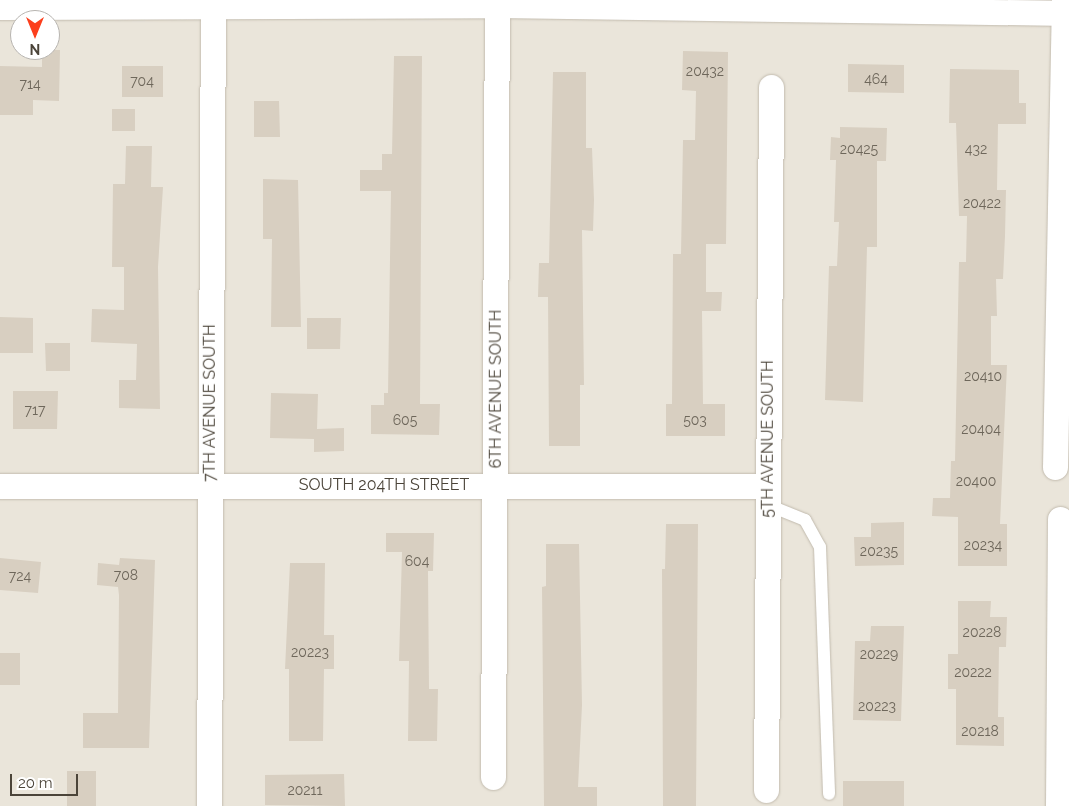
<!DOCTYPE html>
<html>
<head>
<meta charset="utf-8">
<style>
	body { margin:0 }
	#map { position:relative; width:1069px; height:806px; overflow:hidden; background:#f6f3ec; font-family:Raleway,sans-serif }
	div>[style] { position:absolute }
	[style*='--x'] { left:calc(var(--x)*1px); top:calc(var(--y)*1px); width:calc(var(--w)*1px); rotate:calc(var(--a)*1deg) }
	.residential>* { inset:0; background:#eae5da }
	.building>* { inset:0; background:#d8cfc1 }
	.roads { filter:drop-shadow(0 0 1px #c2bbae) drop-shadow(0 0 1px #c2bbae) }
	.lane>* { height:12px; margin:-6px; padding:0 6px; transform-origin:6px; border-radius:6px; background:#fff }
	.street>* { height:25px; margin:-12.5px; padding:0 12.5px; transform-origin:12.5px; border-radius:12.5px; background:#fff }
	span { translate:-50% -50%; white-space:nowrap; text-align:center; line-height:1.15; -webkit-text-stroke:4.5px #fff; paint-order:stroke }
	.number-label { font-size:14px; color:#6e675b }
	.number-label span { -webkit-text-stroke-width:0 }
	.street-label { font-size:16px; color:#4b4439 }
	.north { position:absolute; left:10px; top:10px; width:50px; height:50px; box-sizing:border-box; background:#fff; border:1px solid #b7b4b0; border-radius:50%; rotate:180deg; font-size:14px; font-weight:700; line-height:20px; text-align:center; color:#4b4439 }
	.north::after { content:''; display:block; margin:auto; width:18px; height:22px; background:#fc3f1d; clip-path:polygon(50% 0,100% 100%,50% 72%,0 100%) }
	.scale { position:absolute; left:10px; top:774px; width:68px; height:22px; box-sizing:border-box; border:2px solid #4b4439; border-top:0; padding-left:6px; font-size:15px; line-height:18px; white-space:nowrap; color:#4b4439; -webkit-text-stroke:4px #fff; paint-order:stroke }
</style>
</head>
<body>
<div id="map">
	<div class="residential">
		<i style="clip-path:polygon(evenodd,0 0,1069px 0,1069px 806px,0 806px,0 0,20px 20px,50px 20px,50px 50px,20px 50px,20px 20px)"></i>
	</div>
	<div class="building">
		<i style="clip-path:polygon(42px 50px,60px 50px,59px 101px,33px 100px,33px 115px,0 115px,0 66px,42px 67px)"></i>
		<i style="clip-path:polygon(683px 51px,728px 52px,726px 244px,706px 244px,706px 292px,722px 292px,721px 311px,702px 311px,703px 404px,725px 404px,725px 436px,666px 436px,666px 404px,672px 404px,673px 254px,681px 254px,683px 140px,695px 140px,696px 91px,682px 90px)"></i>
		<i style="clip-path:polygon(394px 56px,422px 56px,420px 404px,440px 404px,439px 435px,371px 434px,371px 405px,384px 405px,384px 393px,388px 393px,391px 191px,360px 191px,360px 170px,382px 170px,382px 154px,392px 154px)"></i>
		<i style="clip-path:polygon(848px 64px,904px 65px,904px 93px,848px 92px)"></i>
		<i style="clip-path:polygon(122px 66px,163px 66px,163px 97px,122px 97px)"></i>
		<i style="clip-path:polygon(950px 69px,1019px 70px,1019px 103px,1026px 103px,1026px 124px,998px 124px,997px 190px,1006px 190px,1005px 236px,1003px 279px,996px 279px,997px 316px,991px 316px,991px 365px,1007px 365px,1000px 524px,1007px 524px,1007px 566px,958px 566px,958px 517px,932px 516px,933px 498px,950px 498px,951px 461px,955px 461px,959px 262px,966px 262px,967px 216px,959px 216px,956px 123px,949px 123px)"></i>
		<i style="clip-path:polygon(553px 72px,586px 72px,586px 148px,592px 148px,594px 200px,593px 231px,582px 230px,584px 385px,580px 385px,580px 446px,549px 446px,548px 297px,538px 297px,539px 263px,549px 263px)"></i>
		<i style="clip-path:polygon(254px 101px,279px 101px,280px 137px,254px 137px)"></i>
		<i style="clip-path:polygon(112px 109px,135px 109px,135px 131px,112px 131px)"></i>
		<i style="clip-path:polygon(840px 127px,887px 128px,886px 161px,877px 161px,877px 247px,867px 247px,863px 402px,825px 400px,829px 266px,837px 266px,839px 222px,834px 222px,836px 160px,830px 160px,831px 137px,840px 138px)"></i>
		<i style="clip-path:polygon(126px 146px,152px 146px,151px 187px,163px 187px,158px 267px,160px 409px,119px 408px,119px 380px,136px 380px,137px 344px,91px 342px,92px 309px,124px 310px,124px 267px,112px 267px,113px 184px,125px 184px)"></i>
		<i style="clip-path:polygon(263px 179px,298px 180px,301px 327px,271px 327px,272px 239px,263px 239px)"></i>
		<i style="clip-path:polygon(0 317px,33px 318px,33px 353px,0 353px)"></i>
		<i style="clip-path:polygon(307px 318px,341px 318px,340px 349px,307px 349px)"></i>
		<i style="clip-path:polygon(45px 343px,70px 343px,70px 371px,46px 371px)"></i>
		<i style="clip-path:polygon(13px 391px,58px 391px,57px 429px,13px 429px)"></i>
		<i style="clip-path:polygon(271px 393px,318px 394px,317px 429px,344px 428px,344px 451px,314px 452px,314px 439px,270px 438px)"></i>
		<i style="clip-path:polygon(904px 522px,904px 565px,855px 566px,854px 537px,871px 537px,871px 523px)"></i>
		<i style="clip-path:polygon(666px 524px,698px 524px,696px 806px,663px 806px,662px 569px,665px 569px)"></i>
		<i style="clip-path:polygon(386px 533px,434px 533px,433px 571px,428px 571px,429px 689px,438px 689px,437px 741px,408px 741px,409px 661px,399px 661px,402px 552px,386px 552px)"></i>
		<i style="clip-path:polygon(546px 544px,579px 544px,582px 705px,578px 787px,597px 787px,597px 806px,544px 806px,542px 587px,546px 586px)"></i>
		<i style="clip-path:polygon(0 558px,41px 562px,38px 593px,0 590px)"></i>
		<i style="clip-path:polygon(120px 558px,155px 560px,149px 748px,83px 748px,83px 713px,118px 713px,119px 595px,118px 587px,97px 585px,98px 563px,119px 565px)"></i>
		<i style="clip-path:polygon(290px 563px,325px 563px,324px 635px,334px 635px,334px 669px,324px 669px,323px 741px,289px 741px,289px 669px,285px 669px)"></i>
		<i style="clip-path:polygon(958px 601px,991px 601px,990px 617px,1007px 617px,1006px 647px,999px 647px,998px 717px,1004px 717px,1004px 746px,956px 745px,956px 689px,948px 689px,948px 654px,958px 654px)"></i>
		<i style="clip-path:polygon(871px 626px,904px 626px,901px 721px,853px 720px,855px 641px,870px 641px)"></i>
		<i style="clip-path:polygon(0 653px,20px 653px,20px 685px,0 685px)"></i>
		<i style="clip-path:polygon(67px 771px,96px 771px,96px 806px,67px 806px)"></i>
		<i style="clip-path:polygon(344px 774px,345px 806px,265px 805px,265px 775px)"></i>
		<i style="clip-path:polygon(843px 781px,904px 781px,904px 806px,843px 806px)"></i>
	</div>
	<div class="roads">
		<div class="lane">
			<i style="--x:768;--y:505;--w:40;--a:22"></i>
			<i style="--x:805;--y:520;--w:31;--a:61"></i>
			<i style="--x:820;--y:547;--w:247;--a:87.9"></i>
		</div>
		<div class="street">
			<i style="--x:0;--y:7;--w:497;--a:-0.2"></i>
			<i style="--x:497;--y:5;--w:572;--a:0.8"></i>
			<i style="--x:1055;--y:467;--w:467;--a:-88.9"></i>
			<i style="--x:0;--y:486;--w:768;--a:0"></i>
			<i style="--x:493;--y:777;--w:777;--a:-89.71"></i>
			<i style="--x:766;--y:790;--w:703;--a:-89.59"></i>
			<i style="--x:209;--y:806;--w:806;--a:-89.72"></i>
			<i style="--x:1058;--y:806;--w:287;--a:-89.6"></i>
		</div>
	</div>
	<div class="number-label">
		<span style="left:705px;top:71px">20432</span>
		<span style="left:876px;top:79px">464</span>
		<span style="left:142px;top:81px">704</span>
		<span style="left:30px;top:84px">714</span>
		<span style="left:859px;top:149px">20425</span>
		<span style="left:976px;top:149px">432</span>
		<span style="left:982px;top:203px">20422</span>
		<span style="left:983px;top:376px">20410</span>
		<span style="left:35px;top:410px">717</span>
		<span style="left:405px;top:420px">605</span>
		<span style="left:695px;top:420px">503</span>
		<span style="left:981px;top:429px">20404</span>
		<span style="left:976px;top:481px">20400</span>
		<span style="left:983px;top:545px">20234</span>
		<span style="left:879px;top:551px">20235</span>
		<span style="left:417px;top:561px">604</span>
		<span style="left:126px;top:575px">708</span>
		<span style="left:20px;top:576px">724</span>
		<span style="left:982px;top:632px">20228</span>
		<span style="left:310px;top:652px">20223</span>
		<span style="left:879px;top:654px">20229</span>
		<span style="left:973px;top:672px">20222</span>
		<span style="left:877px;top:706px">20223</span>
		<span style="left:980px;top:731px">20218</span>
		<span style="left:305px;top:790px">20211</span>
	</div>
	<div class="street-label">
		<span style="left:496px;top:389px;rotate:-90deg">6TH AVENUE SOUTH</span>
		<span style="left:210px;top:403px;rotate:-90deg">7TH AVENUE SOUTH</span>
		<span style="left:768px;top:439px;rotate:-90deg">5TH AVENUE SOUTH</span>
		<span style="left:384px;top:485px">SOUTH 204TH STREET</span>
	</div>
	<div class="north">N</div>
	<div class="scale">20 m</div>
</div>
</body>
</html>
